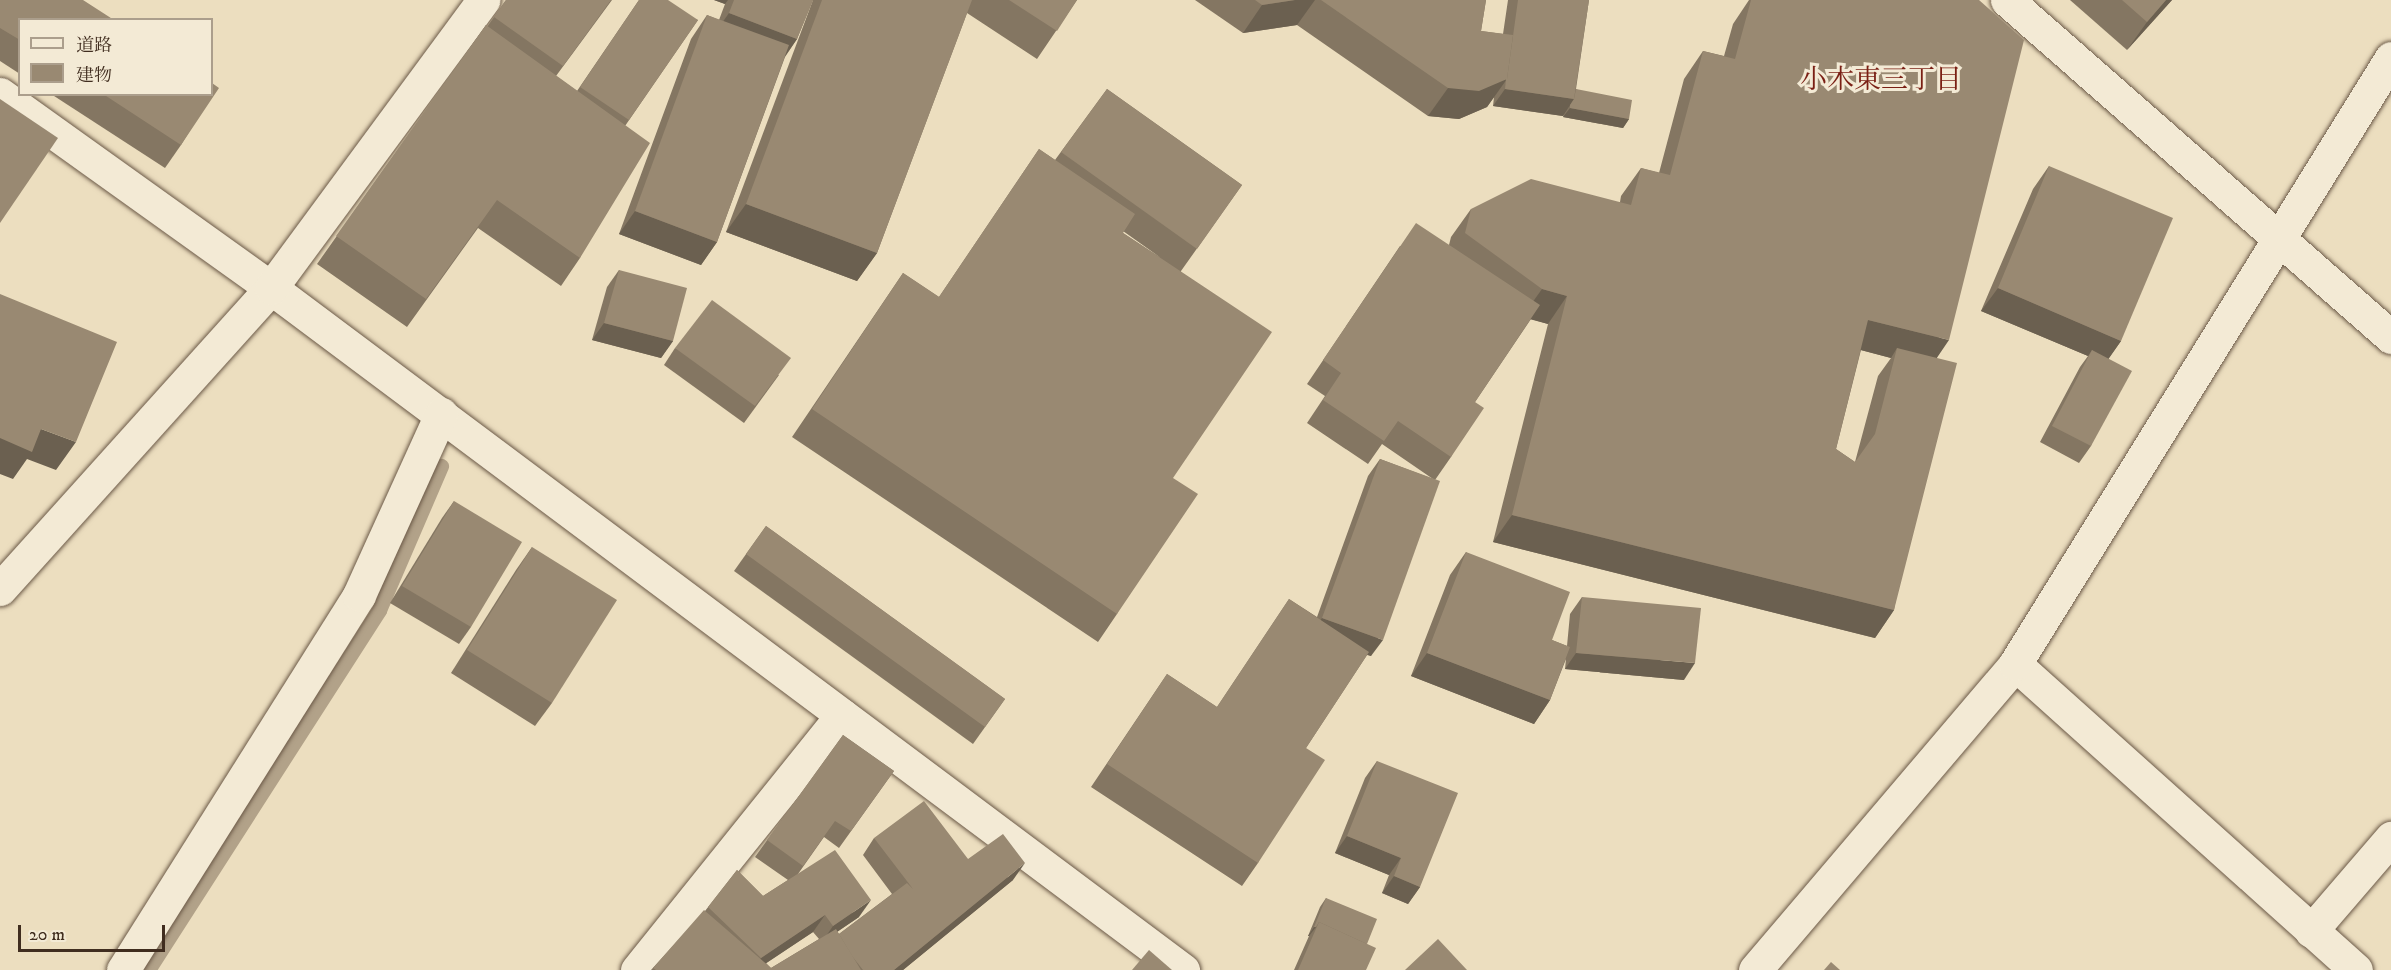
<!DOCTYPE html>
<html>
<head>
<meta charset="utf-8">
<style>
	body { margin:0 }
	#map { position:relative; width:2391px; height:970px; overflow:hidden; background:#ecdebf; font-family:"IM FELL DW Pica","Noto Serif JP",serif }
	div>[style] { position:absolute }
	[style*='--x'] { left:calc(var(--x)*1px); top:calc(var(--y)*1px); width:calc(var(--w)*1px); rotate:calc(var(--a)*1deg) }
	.stream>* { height:15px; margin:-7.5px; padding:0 7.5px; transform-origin:7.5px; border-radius:7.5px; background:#b2a289 }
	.roads { filter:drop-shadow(0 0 2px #6b5947) drop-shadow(0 0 2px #6b5947) }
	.minor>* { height:33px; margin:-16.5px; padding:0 16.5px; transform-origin:16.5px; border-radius:16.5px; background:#f3ead5 }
	.wall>* { inset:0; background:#847662 }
	.shaded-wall>* { inset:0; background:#6b6050 }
	.building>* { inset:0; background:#998972 }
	span { translate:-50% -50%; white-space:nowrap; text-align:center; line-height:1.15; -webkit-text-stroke:6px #f3ead5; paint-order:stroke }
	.neighbourhood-label { font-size:27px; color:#7a1f14 }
	.legend { position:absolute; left:18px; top:18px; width:195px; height:78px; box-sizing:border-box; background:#f3ead5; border:2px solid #ab9e8c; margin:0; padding:8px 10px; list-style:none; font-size:18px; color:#402d1f }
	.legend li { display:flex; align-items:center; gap:12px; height:30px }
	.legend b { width:30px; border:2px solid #ab9e8c }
	.scale { position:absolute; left:18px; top:925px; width:147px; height:27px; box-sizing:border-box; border:3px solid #402d1f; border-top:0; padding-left:8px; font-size:18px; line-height:21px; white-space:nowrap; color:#402d1f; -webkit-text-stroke:4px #f3ead5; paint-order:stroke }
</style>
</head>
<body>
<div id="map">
	<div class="stream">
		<i style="--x:148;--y:970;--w:428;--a:-57.3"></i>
		<i style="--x:379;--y:610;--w:157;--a:-66.7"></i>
	</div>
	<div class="roads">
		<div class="minor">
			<i style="--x:2007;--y:0;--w:511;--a:41.27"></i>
			<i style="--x:0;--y:94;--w:333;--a:35.6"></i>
			<i style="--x:271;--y:288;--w:1139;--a:36.79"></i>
			<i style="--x:0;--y:589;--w:405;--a:-48"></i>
			<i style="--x:271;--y:288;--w:358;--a:-53.6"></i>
			<i style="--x:2015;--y:664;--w:458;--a:41.9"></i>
			<i style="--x:2311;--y:931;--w:123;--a:-49.3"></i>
			<i style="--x:123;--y:970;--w:443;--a:-57.8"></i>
			<i style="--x:359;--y:595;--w:199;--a:-65.6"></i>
			<i style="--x:637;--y:970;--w:327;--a:-51.2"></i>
			<i style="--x:1755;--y:970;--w:402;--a:-49.6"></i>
			<i style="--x:2015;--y:664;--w:713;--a:-58.18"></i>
		</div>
	</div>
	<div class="wall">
		<i style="clip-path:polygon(0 0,20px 20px,20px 74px,0 61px)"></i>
		<i style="clip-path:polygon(506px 0,612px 0,556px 76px,577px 91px,639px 0,698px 20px,625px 126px,580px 258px,561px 286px,478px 228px,407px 327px,317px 264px,486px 25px,487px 27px)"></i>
		<i style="clip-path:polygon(714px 0,813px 0,797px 39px,785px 57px,717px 242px,701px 265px,619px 234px,691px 39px,707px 15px,719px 20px,725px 4px)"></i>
		<i style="clip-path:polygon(813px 0,1077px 0,1037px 59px,967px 13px,877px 253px,857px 281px,726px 232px)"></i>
		<i style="clip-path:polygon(1195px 0,1486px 0,1481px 31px,1503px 34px,1508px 0,1589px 0,1576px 89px,1629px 119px,1623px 128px,1563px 117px,1564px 114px,1563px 116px,1493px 106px,1494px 97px,1487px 107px,1459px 119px,1428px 116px,1297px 25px,1243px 33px)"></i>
		<i style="clip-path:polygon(evenodd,1749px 0,1979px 0,1937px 358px,1894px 610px,1875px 638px,1493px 542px,1548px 324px,1531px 319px,1475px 402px,1451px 457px,1435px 480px,1371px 656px,1367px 655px,1306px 748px,1258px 863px,1242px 886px,1091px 787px,1167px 674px,1217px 707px,1289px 599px,1317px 617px,1368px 476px,1380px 459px,1433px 479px,1382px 444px,1368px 464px,1307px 423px,1325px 396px,1307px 384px,1400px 246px,1449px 245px,1451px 237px,1471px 209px,1620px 202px,1621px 196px,1641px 168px,1659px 173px,1684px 79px,1703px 51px,1724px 56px,1733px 24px,1749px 0,1861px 350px,1891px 358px,1878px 376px,1855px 462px,1836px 449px,1861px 350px)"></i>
		<i style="clip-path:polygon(2070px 0,2172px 0,2127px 50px)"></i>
		<i style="clip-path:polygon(evenodd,1107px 89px,1242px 185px,1181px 271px,1173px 478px,1117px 614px,1098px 642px,792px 437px,903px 273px,939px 297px,1039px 149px,1055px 160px,1107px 89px,1123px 231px,1161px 258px,1123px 233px,1123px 231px)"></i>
		<i style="clip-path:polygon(51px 94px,212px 94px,181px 145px,165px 168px)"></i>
		<i style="clip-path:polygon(2049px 166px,2121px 341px,2108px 359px,2091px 446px,2079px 463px,2040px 442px,2080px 367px,2088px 356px,1981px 311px,2033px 189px)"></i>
		<i style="clip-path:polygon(619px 270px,673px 341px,661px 358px,592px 340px,607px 287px)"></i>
		<i style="clip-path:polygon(675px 348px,779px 375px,744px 423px,664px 365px)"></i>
		<i style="clip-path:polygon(454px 501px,471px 627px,459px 644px,390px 603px,442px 518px)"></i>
		<i style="clip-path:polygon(766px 526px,1005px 699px,973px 744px,734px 571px)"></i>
		<i style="clip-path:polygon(532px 547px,552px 703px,535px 726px,451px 673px,516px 570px)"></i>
		<i style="clip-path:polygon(1466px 552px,1552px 640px,1567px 646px,1570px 614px,1582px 597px,1684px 680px,1565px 669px,1566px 659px,1550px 700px,1534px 724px,1411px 676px,1450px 575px)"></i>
		<i style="clip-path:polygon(evenodd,843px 735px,894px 771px,839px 848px,824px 837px,798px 874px,859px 917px,837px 932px,839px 934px,892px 894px,863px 855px,874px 838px,968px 859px,1013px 880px,903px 970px,651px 970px,705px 911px,737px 870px,763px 896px,788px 880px,755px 857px,843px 735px,813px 932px,819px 939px,771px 968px,766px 963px,813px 932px)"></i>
		<i style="clip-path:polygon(1377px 761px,1420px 887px,1408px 904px,1382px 893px,1389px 875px,1335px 853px,1365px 778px)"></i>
		<i style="clip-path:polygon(1326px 898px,1367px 944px,1366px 970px,1294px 970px,1309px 936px,1308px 936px,1320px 907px)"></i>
	</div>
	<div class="shaded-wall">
		<i style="clip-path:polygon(714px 0,728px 0,725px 4px)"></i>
		<i style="clip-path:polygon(1295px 0,1315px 0,1297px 25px,1243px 33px,1262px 5px)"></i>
		<i style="clip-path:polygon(2166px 0,2172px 0,2127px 50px,2147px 22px)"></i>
		<i style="clip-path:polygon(729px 13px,797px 39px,781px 62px,713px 36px)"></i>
		<i style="clip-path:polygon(1507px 79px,1487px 107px,1459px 119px,1428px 116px,1448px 88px)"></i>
		<i style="clip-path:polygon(1505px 89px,1574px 99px,1563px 116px,1493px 106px)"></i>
		<i style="clip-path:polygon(1570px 108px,1629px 119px,1623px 128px,1563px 117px)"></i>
		<i style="clip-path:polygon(746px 204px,877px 253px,857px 281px,726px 232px)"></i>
		<i style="clip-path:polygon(635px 211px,717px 242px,701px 265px,619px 234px)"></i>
		<i style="clip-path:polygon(1998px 288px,2121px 341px,2105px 364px,2092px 350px,2088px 356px,1981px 311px)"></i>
		<i style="clip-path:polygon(1542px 289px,1567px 296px,1548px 324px,1522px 317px)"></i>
		<i style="clip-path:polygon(1868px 320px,1949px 340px,1930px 368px,1897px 348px,1891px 358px,1849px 347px)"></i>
		<i style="clip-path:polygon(604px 323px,673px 341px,661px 358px,592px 340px)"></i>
		<i style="clip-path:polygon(41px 429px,76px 442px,56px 470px,27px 459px,13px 479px,0 474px,0 438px)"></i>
		<i style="clip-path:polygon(1512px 515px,1894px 610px,1875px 638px,1493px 542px)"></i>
		<i style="clip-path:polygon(1322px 618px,1383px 640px,1371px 656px,1310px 635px)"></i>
		<i style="clip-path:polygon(1427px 653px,1550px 700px,1534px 724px,1411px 676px)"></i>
		<i style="clip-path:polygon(1576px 653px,1695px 663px,1684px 680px,1565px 669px)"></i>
		<i style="clip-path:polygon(1347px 836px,1401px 858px,1389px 875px,1335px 853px)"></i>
		<i style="clip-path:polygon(1025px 863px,1013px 880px,903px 970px,894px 970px)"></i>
		<i style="clip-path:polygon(1394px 876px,1420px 887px,1408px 904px,1382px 893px)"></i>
		<i style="clip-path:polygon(871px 900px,859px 917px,822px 942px,833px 926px)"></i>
		<i style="clip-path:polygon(825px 915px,813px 932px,756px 970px,753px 970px,761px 958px)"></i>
		<i style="clip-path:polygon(1314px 927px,1316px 927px,1309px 936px,1308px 936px)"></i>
	</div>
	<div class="building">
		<i style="clip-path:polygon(0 0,83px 0,114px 20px,20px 20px,20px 40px,0 28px)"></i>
		<i style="clip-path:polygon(506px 0,611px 0,563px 66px,494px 17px)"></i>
		<i style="clip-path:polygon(639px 0,668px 0,698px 20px,629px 120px,580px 87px)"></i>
		<i style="clip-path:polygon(734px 0,813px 0,797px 39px,729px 13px)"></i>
		<i style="clip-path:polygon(822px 0,972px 0,877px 253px,746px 204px)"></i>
		<i style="clip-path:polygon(1009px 0,1077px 0,1057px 31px)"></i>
		<i style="clip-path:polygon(1255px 0,1295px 0,1262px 5px)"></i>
		<i style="clip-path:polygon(1321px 0,1486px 0,1481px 31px,1513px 35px,1507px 79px,1479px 91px,1448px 88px)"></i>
		<i style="clip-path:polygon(1518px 0,1589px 0,1574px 99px,1505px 89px,1506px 79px,1507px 79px)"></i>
		<i style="clip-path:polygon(1751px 0,1979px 0,2024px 40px,1949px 340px,1868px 320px,1836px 449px,1855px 462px,1875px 434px,1897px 348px,1957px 363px,1894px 610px,1512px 515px,1567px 296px,1542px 289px,1465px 233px,1471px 209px,1531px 179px,1631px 205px,1641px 168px,1670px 175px,1703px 51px,1735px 59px)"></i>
		<i style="clip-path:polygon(2122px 0,2166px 0,2147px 22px)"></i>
		<i style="clip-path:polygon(707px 15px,789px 45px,717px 242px,635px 211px)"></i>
		<i style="clip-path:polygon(486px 25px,650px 143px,580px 258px,497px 200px,426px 299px,336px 236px)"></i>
		<i style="clip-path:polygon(212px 83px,219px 88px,181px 145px,103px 94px,212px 94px)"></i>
		<i style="clip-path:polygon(1107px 89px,1242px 185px,1197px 249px,1061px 152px)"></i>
		<i style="clip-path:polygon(1576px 89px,1632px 100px,1629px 119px,1570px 108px,1570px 105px,1574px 99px)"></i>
		<i style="clip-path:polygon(0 99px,58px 138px,0 223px)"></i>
		<i style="clip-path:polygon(1039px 149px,1135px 214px,1123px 233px,1272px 332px,1173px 478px,1198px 494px,1117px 614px,812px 409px,903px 273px,939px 297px)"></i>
		<i style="clip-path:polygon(2049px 166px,2173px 218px,2121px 341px,1998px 288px)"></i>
		<i style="clip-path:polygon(1416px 223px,1540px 305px,1475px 402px,1484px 408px,1451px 457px,1398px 421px,1384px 441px,1323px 400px,1341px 373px,1323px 360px)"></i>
		<i style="clip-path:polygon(619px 270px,687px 288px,673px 341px,604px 323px)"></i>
		<i style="clip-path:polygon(0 294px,117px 342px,76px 442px,41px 429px,32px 452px,0 438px)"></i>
		<i style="clip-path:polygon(712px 300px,791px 358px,755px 406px,675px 348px)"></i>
		<i style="clip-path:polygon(2092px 350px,2132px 371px,2091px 446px,2052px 426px)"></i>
		<i style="clip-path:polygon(1380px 459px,1440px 481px,1383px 640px,1322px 618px)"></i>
		<i style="clip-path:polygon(454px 501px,522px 542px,471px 627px,402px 586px)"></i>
		<i style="clip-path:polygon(766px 526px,1005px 699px,985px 727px,746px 554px)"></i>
		<i style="clip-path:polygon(532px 547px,617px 600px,552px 703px,467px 650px)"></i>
		<i style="clip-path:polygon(1466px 552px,1570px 592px,1552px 640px,1570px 647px,1550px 700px,1427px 653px)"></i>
		<i style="clip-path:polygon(1582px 597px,1701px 608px,1695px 663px,1576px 653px)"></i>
		<i style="clip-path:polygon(1289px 599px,1369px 652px,1306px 748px,1325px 760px,1258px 863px,1107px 764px,1167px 674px,1217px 707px)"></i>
		<i style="clip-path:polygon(843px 735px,894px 771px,851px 831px,835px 821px,803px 866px,767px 840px)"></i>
		<i style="clip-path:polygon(1377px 761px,1458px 793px,1420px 887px,1394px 876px,1401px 858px,1347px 836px)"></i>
		<i style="clip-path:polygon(924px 801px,968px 859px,1003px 834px,1025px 863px,894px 970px,863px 970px,852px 956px,839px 934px,907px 883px,913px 889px,874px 838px)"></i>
		<i style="clip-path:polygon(835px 850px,871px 900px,833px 926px,825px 915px,761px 958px,708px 907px,737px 870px,763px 896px)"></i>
		<i style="clip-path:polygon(1326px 898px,1377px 919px,1367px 944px,1319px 922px,1316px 927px,1314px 927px)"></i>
		<i style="clip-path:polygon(704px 910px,771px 968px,836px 929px,861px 970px,656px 970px,653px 968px)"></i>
		<i style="clip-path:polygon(1319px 922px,1376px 948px,1366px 970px,1298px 970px)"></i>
		<i style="clip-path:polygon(1438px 939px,1467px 970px,1405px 970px)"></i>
		<i style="clip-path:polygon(1149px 950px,1172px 970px,1132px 970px)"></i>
		<i style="clip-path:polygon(1831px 962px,1840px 970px,1824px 970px)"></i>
	</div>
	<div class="neighbourhood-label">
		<span style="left:1881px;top:81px">小木東三丁目</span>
	</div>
	<ul class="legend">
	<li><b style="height:8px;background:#f3ead5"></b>道路</li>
	<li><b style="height:16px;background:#998972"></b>建物</li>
	</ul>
	<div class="scale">20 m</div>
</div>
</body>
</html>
